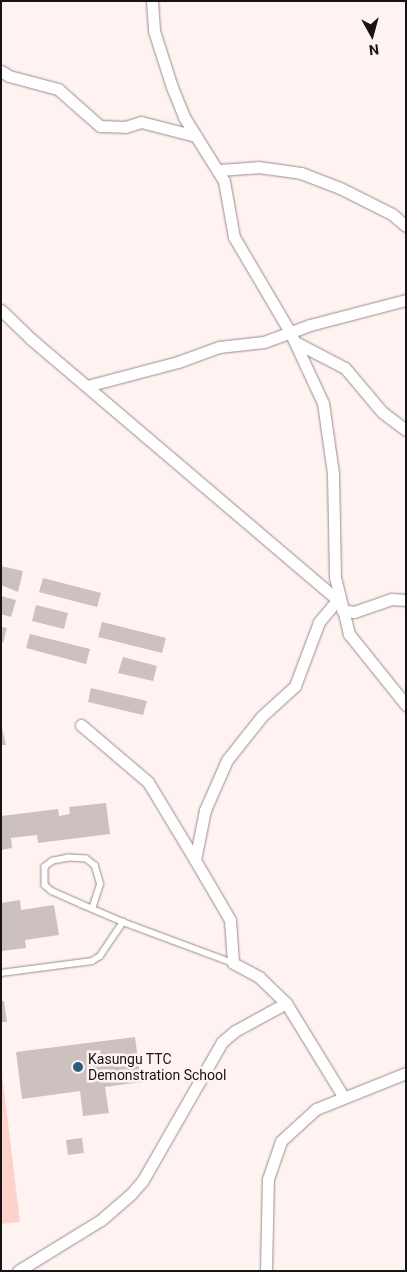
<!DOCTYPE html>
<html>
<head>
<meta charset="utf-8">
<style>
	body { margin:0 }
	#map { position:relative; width:407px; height:1272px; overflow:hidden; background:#fef3f1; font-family:Roboto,sans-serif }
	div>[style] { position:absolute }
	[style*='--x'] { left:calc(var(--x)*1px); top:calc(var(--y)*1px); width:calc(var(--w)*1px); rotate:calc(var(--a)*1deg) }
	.green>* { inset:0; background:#fdd2cb }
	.building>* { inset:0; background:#ccc1bf }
	.roads { filter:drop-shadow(0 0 1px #978d8b) drop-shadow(0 0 1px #978d8b) }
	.service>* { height:5.5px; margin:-2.75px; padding:0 2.75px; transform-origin:2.75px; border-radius:2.75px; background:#fff }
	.minor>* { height:11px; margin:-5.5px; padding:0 5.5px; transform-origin:5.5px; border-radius:5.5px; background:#fff }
	.dots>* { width:14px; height:14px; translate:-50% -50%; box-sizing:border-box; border:2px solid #fef3f1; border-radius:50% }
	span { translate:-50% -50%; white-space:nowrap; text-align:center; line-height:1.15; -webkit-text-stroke:5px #fef3f1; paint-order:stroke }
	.poi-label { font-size:14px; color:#171413 }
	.left { translate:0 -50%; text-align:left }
	.frame { position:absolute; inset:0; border:2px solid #171413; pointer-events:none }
	.north { position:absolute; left:347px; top:10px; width:50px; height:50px; -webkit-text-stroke:4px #fef3f1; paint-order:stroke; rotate:173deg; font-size:14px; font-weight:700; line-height:20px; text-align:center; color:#171413 }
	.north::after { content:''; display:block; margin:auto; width:18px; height:22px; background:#171413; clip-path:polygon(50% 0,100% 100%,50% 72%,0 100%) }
</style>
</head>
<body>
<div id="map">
	<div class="green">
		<i style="clip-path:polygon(1px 1065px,20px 1222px,1px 1224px)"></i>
	</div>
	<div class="building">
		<i style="clip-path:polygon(1px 566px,23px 571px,18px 592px,1px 585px)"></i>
		<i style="clip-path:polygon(43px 578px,101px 593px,97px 607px,39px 592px)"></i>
		<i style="clip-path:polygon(1px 596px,16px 600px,11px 617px,1px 614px)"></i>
		<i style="clip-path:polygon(36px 605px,68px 613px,64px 629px,32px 621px)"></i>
		<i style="clip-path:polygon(102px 622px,166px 638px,162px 653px,98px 637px)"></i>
		<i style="clip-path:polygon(1px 627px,7px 628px,3px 643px,1px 643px)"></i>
		<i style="clip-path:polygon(30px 634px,90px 649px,86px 664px,26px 648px)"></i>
		<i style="clip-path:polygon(123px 657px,157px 666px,153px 681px,118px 673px)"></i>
		<i style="clip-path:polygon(91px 688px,147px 701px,143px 715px,88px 702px)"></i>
		<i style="clip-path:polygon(1px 724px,6px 745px,1px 745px)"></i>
		<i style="clip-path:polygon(106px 803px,110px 834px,38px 843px,37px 835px,11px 838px,12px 848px,1px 850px,1px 816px,58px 809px,59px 816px,70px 814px,69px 807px)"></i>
		<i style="clip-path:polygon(20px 900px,21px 910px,54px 905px,59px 935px,25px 940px,26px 948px,2px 951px,1px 903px)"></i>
		<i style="clip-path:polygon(1px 1001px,4px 1001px,7px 1022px,1px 1022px)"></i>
		<i style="clip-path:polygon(135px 1037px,141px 1082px,105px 1087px,109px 1113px,83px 1116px,80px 1091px,22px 1099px,16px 1052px)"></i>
		<i style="clip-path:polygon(82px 1138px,84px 1153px,68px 1155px,66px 1140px)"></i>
	</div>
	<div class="roads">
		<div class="service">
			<i style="--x:92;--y:909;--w:26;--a:-72"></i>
			<i style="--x:100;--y:884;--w:19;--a:-106"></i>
			<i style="--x:95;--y:866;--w:11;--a:-142"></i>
			<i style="--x:86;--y:859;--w:17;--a:-177"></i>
			<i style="--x:69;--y:858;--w:16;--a:169"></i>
			<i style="--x:53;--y:861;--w:10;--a:143"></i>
			<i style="--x:45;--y:867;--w:18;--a:90"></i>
			<i style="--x:45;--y:885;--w:9;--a:41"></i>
			<i style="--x:52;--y:891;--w:32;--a:24"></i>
			<i style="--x:81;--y:904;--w:46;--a:23.2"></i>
			<i style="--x:123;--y:922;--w:117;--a:20.4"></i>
			<i style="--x:1;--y:973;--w:92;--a:-7.5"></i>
			<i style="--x:92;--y:961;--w:9;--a:-32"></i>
			<i style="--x:100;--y:956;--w:41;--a:-55.9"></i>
		</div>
		<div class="minor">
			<i style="--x:152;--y:1;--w:30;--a:86"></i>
			<i style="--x:154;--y:31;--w:59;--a:72.2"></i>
			<i style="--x:172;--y:87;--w:32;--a:68"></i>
			<i style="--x:184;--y:117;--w:75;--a:58"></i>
			<i style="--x:224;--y:181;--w:57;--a:79.9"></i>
			<i style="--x:234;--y:237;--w:110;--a:59.5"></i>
			<i style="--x:290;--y:332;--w:78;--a:65.1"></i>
			<i style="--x:323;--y:403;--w:71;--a:81.9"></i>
			<i style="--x:333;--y:473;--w:104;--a:88.9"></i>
			<i style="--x:335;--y:577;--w:59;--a:76.2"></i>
			<i style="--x:349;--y:634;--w:91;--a:51.2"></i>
			<i style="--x:1;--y:71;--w:9;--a:32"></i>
			<i style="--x:9;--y:76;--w:51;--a:14.9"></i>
			<i style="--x:58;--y:89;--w:56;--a:41.4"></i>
			<i style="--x:100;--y:126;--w:25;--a:2"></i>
			<i style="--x:125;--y:127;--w:17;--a:-17"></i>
			<i style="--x:141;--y:122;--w:57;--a:14.3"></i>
			<i style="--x:219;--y:170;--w:39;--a:-4"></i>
			<i style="--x:258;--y:167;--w:43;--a:7.9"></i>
			<i style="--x:301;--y:173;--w:42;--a:21"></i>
			<i style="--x:340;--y:188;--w:58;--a:26.6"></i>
			<i style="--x:392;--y:214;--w:18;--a:41"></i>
			<i style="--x:1;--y:310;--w:42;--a:44"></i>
			<i style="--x:31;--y:339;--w:402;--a:40.4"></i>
			<i style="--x:295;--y:342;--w:56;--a:27.5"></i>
			<i style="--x:345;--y:368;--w:57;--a:49.9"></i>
			<i style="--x:382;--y:412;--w:30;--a:37"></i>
			<i style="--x:87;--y:386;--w:94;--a:-14.8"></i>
			<i style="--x:178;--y:362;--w:44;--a:-20.1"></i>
			<i style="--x:219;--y:347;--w:45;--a:-6.3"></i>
			<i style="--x:264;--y:342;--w:49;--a:-20.3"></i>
			<i style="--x:310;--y:325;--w:99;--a:-14.6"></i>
			<i style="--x:339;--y:598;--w:31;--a:130"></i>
			<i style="--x:319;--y:622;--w:68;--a:110.6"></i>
			<i style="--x:295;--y:686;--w:45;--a:137.7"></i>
			<i style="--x:262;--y:716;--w:56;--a:128.5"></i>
			<i style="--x:227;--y:760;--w:55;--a:113.7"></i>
			<i style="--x:205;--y:810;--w:51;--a:101.3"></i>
			<i style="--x:195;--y:860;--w:69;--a:59.7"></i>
			<i style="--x:230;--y:920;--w:43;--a:86"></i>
			<i style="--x:233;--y:963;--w:30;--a:28"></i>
			<i style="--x:259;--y:977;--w:37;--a:44"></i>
			<i style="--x:286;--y:1003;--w:109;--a:58.5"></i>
			<i style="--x:342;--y:610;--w:12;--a:9"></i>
			<i style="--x:354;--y:612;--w:39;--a:-19"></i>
			<i style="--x:391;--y:599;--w:15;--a:4"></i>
			<i style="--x:81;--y:725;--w:88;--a:40.4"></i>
			<i style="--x:148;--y:782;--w:91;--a:58.9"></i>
			<i style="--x:18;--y:1271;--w:97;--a:-31.6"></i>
			<i style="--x:101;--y:1220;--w:40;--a:-41"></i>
			<i style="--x:131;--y:1194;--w:18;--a:-49"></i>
			<i style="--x:143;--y:1180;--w:159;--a:-60.2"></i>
			<i style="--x:222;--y:1042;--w:17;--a:-40"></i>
			<i style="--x:235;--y:1031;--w:58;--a:-28.8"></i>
			<i style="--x:266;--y:1271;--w:92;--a:-88.8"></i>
			<i style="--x:268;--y:1179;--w:40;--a:-71.1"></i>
			<i style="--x:281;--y:1141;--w:47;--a:-42.4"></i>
			<i style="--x:316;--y:1109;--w:97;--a:-21.8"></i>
		</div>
	</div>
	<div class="dots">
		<i style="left:78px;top:1067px;background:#2e5d7c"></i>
	</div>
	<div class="poi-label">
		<span class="left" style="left:88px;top:1067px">Kasungu TTC<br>Demonstration School</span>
	</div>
	<div class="frame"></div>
	<div class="north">N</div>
</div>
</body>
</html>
